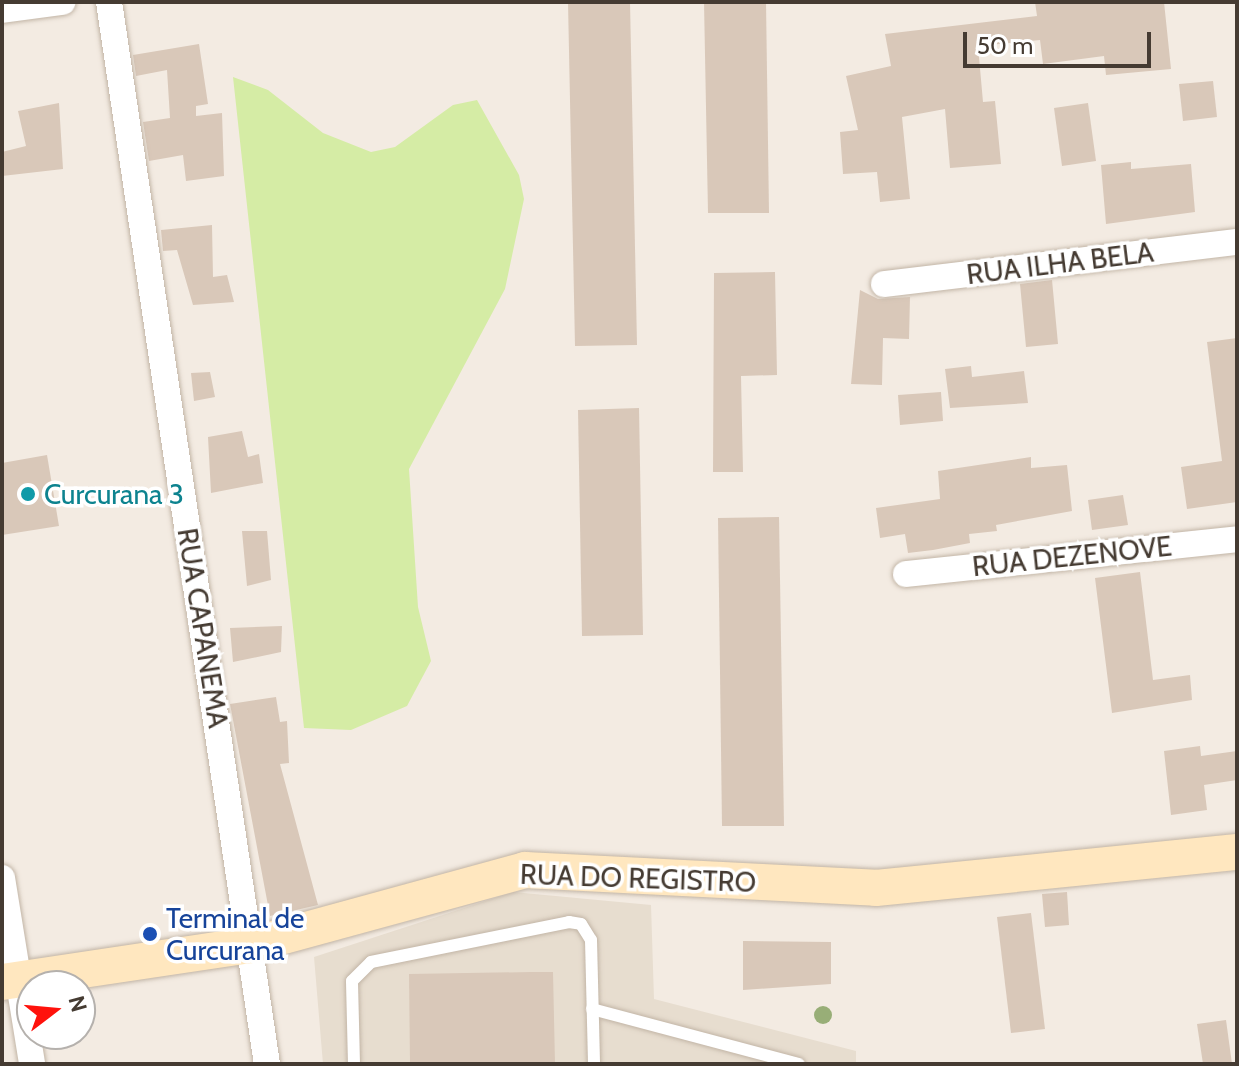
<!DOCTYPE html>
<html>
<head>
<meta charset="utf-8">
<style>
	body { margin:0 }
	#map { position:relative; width:1239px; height:1066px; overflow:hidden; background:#f3ebe2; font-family:Cabin,sans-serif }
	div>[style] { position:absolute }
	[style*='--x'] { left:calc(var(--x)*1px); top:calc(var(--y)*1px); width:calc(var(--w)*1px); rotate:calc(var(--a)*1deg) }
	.residential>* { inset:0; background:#e7ddcf }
	.green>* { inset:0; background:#d5eca5 }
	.building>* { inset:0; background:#d9c8b9 }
	.roads { filter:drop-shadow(0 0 2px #c2b5a6) drop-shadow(0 0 2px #c2b5a6) }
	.lane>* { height:12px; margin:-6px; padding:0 6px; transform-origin:6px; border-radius:6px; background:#fff }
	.street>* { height:26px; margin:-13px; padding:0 13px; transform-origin:13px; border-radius:13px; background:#fff }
	.secondary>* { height:36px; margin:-18px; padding:0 18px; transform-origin:18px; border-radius:18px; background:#ffe7bf }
	.trees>* { width:18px; height:18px; margin:-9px; border-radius:50%; background:#98ae77 }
	.dots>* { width:22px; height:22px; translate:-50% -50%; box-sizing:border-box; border:4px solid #fff; border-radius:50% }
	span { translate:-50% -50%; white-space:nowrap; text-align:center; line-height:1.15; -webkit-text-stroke:7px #fff; paint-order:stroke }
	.street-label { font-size:28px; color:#453b32 }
	.culture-label { font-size:28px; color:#0d838f }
	.left { translate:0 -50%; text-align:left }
	.transit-label { font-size:28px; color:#164399 }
	.frame { position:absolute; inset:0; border:4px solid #453b32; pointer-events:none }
	.north { position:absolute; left:16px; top:970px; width:80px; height:80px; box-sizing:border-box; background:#fff; border:2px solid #b5b1ad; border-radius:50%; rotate:74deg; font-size:22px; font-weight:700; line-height:32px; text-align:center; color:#453b32 }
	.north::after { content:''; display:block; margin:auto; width:28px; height:36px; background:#ff120c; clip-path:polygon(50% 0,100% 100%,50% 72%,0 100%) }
	.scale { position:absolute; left:963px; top:32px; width:188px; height:36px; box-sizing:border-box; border:4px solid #453b32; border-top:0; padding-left:10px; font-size:24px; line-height:28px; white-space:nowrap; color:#453b32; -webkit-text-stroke:6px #fff; paint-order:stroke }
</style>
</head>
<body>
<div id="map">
	<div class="residential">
		<i style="clip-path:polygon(513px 892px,651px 905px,654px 999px,856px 1051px,856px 1064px,323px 1064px,314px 957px)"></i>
	</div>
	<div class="green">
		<i style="clip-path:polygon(233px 77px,268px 90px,323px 133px,371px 152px,395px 147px,453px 105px,477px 100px,519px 175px,524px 199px,505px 289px,409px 469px,418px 607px,431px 661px,407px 706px,351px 730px,304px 728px)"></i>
	</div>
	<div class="building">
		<i style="clip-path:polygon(568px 2px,630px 2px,637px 345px,575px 346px)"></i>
		<i style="clip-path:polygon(704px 2px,766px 2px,769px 213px,708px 213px)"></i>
		<i style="clip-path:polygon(1035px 2px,1164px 2px,1171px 69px,1106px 75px,1104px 56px,1043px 64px,1040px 40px,978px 46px,983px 102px,995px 101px,1001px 164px,950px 168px,945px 109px,902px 117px,910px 199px,880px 202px,877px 172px,843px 174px,840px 132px,858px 130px,846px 76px,891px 66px,885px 34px,1037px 16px)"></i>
		<i style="clip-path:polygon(199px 44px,208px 104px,196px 106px,196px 116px,222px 113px,224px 176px,186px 181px,183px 155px,149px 161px,143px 122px,170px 118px,167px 70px,136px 76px,133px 55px)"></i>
		<i style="clip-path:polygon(1213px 81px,1217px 117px,1183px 121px,1179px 84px)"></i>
		<i style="clip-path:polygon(59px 103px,63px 169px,2px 176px,2px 152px,26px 146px,18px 111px)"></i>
		<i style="clip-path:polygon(1088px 103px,1096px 161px,1062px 166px,1054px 108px)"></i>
		<i style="clip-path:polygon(1131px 162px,1131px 169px,1191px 164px,1195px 212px,1106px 224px,1101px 165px)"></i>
		<i style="clip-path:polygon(212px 225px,213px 277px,227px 275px,234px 302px,193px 305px,177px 250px,163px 251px,161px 230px)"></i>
		<i style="clip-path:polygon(775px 272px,777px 375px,741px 376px,743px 472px,713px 472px,714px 273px)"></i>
		<i style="clip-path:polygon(1052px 280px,1058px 344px,1026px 347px,1020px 284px)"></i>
		<i style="clip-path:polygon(860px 290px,878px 299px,910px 297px,909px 339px,883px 338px,882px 385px,851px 384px)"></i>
		<i style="clip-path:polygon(1237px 338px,1237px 502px,1187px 509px,1181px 467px,1222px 461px,1207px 342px)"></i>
		<i style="clip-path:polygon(971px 366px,972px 377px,1024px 371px,1028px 403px,950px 408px,945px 369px)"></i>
		<i style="clip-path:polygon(210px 372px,215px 397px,194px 401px,191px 373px)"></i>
		<i style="clip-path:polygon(941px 392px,943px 421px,900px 425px,898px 395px)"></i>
		<i style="clip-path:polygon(639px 408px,643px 635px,582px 636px,578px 410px)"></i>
		<i style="clip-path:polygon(242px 431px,248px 457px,259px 454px,263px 483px,211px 493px,208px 437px)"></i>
		<i style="clip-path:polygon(47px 455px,59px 526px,2px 535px,2px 463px)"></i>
		<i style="clip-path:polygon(1031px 457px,1031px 468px,1067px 465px,1072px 511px,996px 525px,997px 531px,969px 534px,970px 543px,933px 550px,908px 553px,905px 534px,880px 538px,876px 508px,940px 499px,938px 471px)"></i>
		<i style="clip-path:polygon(1123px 495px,1128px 525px,1092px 530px,1088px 500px)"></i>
		<i style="clip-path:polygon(779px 517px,784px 826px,722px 826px,718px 518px)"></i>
		<i style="clip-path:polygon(242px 531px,267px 531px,271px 580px,247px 586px)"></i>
		<i style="clip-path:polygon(1140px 572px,1153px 680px,1190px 675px,1192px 700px,1112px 713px,1095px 578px)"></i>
		<i style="clip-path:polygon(282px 626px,281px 652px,233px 662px,230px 628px)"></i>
		<i style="clip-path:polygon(276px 697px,280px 722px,287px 721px,289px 763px,280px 764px,318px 905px,270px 916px,230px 704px)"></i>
		<i style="clip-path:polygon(1200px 746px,1201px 756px,1237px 751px,1237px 780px,1204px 785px,1207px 810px,1171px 815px,1164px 751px)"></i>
		<i style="clip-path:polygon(1067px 892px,1069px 925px,1045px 927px,1042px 894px)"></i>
		<i style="clip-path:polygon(1031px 913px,1045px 1029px,1011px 1033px,997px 917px)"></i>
		<i style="clip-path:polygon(743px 941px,831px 942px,831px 984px,743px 990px)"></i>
		<i style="clip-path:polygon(531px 972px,553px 972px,555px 1064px,410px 1064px,409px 974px)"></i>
		<i style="clip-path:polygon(1226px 1020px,1232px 1064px,1203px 1064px,1197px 1024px)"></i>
	</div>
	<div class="roads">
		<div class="lane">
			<i style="--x:592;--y:1009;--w:214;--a:14.9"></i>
			<i style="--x:354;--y:1064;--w:83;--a:-91.4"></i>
			<i style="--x:352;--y:981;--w:27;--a:-45"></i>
			<i style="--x:371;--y:962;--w:202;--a:-11.4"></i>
			<i style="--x:569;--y:922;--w:12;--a:9"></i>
			<i style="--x:581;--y:924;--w:19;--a:58"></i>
			<i style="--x:591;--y:940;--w:124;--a:88.6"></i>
		</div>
		<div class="street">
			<i style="--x:109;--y:2;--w:1074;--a:81.54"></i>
			<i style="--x:2;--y:10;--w:61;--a:-7.6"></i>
			<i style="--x:884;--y:284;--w:355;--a:-6.8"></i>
			<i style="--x:906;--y:574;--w:333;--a:-6"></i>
			<i style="--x:2;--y:878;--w:188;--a:80.8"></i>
		</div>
		<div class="secondary">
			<i style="--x:2;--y:982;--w:252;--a:-8.5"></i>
			<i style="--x:251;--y:945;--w:284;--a:-15.3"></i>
			<i style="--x:525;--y:870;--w:351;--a:2.9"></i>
			<i style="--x:876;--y:888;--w:363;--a:-5.7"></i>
		</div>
	</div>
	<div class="trees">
		<i style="left:823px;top:1015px"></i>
	</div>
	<div class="dots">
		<i style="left:28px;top:494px;background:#0f9aa8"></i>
		<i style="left:150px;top:934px;background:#1a4fb4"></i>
	</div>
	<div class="street-label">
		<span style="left:1060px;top:263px;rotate:-7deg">RUA ILHA BELA</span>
		<span style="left:1072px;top:556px;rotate:-6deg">RUA DEZENOVE</span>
		<span style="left:203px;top:628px;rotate:81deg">RUA CAPANEMA</span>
		<span style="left:638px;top:878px;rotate:2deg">RUA DO REGISTRO</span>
	</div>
	<div class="culture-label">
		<span class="left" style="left:44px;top:494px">Curcurana 3</span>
	</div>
	<div class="transit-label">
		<span class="left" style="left:166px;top:934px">Terminal de<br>Curcurana</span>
	</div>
	<div class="frame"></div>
	<div class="north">N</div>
	<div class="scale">50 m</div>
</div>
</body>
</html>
